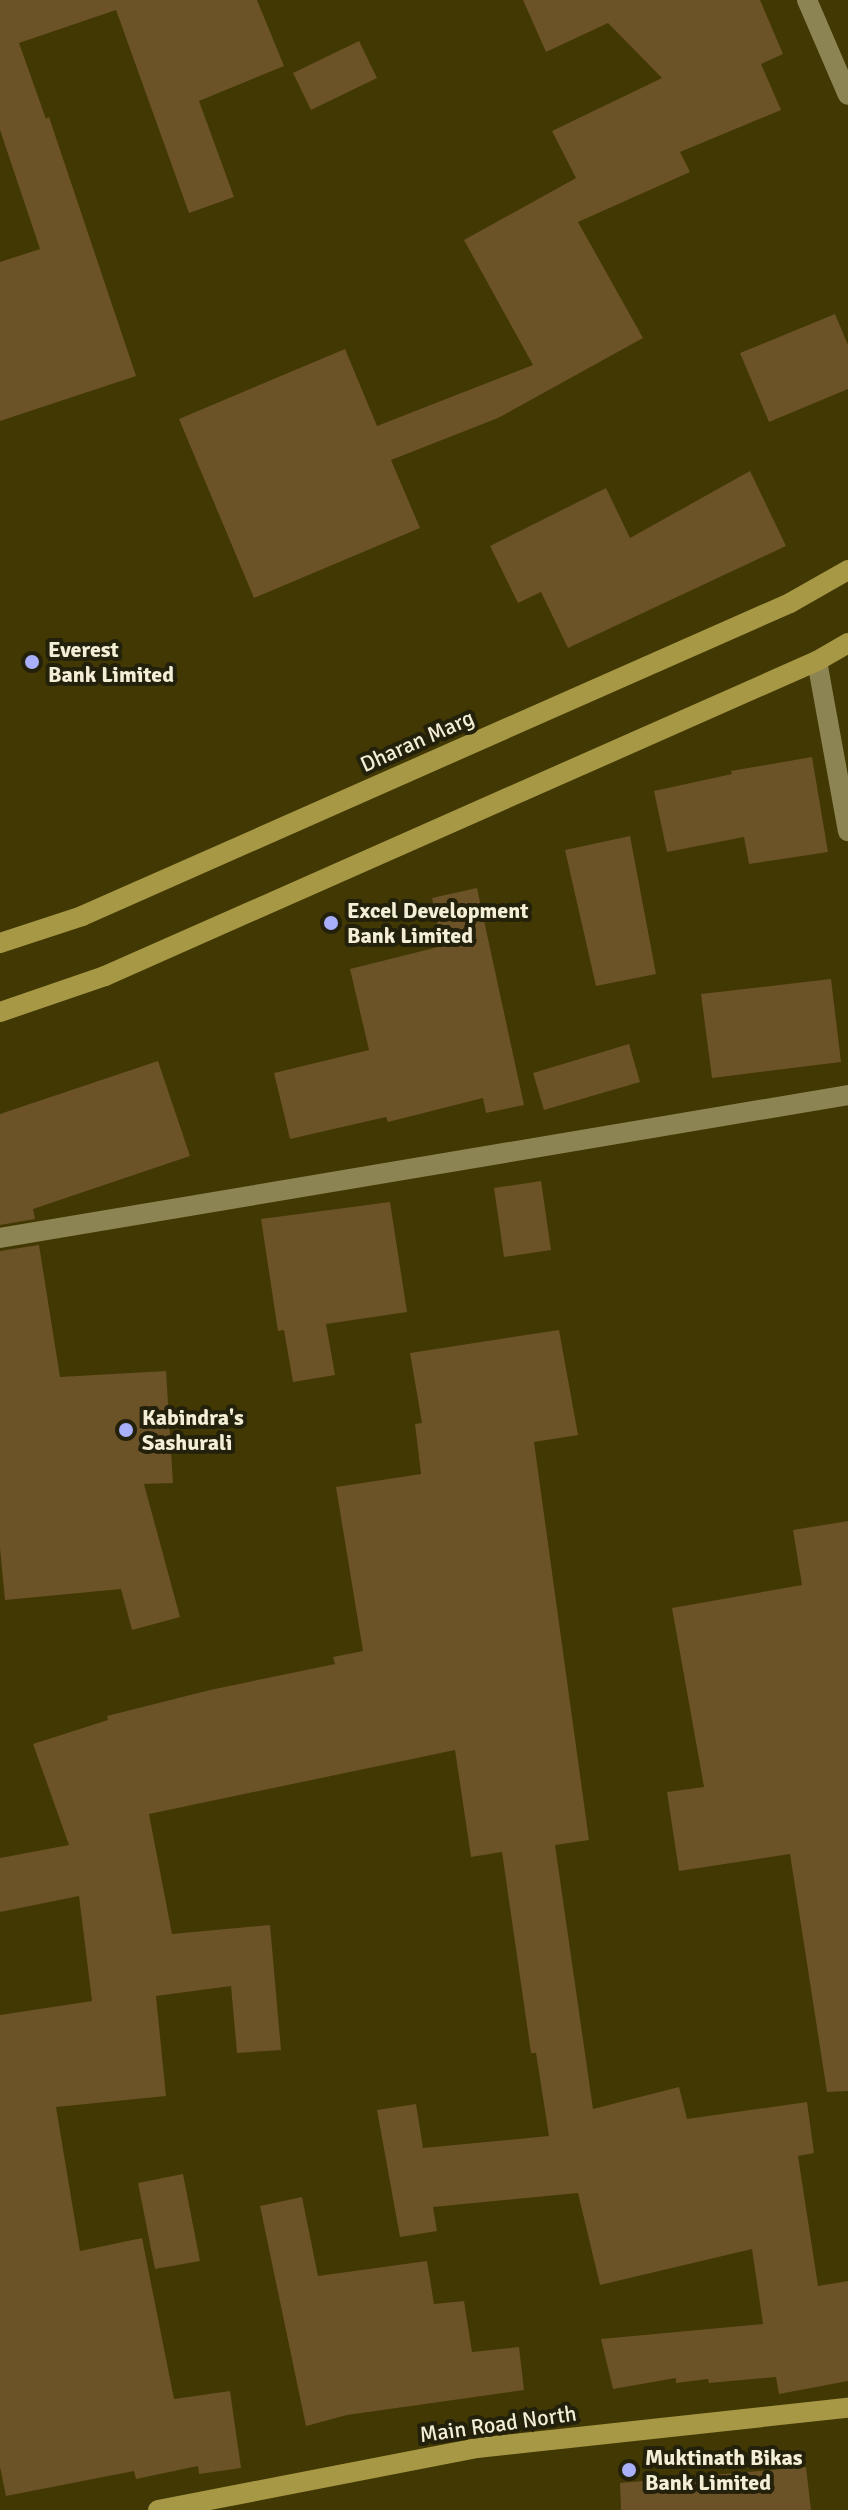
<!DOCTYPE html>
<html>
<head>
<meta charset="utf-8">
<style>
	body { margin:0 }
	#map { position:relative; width:848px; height:2510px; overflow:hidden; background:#413803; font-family:Signika,sans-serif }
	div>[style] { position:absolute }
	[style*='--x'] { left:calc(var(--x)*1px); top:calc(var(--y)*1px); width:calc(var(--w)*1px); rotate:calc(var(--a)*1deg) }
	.building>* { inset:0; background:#6b5227 }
	.street>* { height:20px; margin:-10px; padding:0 10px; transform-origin:10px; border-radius:10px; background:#8d8453 }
	.primary>* { height:20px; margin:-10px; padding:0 10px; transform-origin:10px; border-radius:10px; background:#a79845 }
	.dots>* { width:22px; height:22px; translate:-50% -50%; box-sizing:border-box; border:4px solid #23200b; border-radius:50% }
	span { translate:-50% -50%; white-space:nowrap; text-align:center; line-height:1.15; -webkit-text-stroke:8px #23200b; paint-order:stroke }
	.poi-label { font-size:22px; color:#f3eed5; font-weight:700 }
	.left { translate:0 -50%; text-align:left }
	.street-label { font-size:22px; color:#f3eed5 }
</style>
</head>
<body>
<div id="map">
	<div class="building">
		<i style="clip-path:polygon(0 0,257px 0,284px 66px,199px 101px,234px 197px,189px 213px,116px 10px,19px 43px,46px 119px,49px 117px,136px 376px,0 421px,0 262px,40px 249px,0 130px)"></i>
		<i style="clip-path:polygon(523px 0,760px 0,783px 54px,761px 64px,781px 110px,680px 152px,690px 172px,578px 222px,643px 338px,498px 418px,391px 460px,420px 528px,254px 598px,179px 419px,345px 349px,377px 426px,533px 365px,464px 240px,576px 178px,552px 131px,662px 78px,608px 23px,546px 52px)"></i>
		<i style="clip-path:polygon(359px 41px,377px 78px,311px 110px,293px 73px)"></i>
		<i style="clip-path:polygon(835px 314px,848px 345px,848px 389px,769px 422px,740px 353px)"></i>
		<i style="clip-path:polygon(750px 471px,786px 546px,568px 648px,541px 592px,518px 603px,490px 546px,606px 488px,630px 538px)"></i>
		<i style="clip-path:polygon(812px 757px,828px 852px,749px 864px,744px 837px,667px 852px,654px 791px,732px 774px,731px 771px)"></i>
		<i style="clip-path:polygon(630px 836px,656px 974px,596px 986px,565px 850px)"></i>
		<i style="clip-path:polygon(477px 888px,524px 1105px,486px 1113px,483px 1098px,388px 1122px,386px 1117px,290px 1139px,274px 1073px,369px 1050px,350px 969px,442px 946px,432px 898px)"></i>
		<i style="clip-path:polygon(831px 979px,841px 1062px,712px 1078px,701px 994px)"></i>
		<i style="clip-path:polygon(629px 1044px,640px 1082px,544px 1110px,533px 1073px)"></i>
		<i style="clip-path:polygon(158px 1061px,190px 1156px,33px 1209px,35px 1219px,0 1225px,0 1114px)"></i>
		<i style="clip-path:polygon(541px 1181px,551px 1250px,504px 1257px,494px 1188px)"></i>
		<i style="clip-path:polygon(390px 1202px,407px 1312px,326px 1324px,335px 1375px,293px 1382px,284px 1330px,278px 1331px,261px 1219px)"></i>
		<i style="clip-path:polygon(39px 1245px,60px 1377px,166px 1371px,173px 1483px,144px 1484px,180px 1617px,132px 1630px,121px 1589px,5px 1600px,0 1548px,0 1251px)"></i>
		<i style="clip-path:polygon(559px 1330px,578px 1435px,534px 1442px,589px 1840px,555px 1845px,593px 2109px,679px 2087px,687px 2119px,807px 2102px,814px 2153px,798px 2156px,818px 2286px,848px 2281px,848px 2381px,779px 2394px,776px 2377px,709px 2383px,708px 2379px,676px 2383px,676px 2378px,613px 2389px,601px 2339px,763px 2324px,752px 2249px,600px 2285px,578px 2193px,433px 2207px,437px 2231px,400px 2237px,377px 2110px,416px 2104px,423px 2148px,549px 2136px,536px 2053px,531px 2053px,502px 1852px,471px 1857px,455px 1750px,149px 1814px,172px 1934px,270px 1925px,281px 2050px,237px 2053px,231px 1986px,156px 1996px,166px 2096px,56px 2107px,80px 2251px,142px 2238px,174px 2399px,230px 2391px,241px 2468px,199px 2474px,198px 2466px,136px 2479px,134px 2471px,6px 2496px,0 2467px,0 2015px,92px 2001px,79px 1896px,0 1912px,0 1858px,69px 1845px,33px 1744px,108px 1720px,107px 1716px,210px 1690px,335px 1664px,333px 1657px,363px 1651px,336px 1487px,421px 1474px,415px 1424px,422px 1423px,410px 1353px)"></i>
		<i style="clip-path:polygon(848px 1521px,848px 2091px,827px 2092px,790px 1854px,679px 1871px,667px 1792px,704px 1787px,672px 1608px,802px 1585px,793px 1530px)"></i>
		<i style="clip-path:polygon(183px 2174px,200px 2261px,155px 2269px,138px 2183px)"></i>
		<i style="clip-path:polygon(302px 2197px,318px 2276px,427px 2261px,434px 2304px,464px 2301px,472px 2352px,519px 2347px,524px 2390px,347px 2415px,306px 2426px,260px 2206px)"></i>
		<i style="clip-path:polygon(806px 2467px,811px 2510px,621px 2510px,620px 2483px)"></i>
	</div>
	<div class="street">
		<i style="--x:807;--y:0;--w:103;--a:66.7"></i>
		<i style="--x:817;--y:661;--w:173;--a:79.7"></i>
		<i style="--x:0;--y:1238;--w:860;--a:-9.57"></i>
	</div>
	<div class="primary">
		<i style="--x:0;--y:943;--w:86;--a:-18.2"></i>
		<i style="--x:82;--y:916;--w:774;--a:-23.85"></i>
		<i style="--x:790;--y:603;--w:67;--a:-29.6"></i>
		<i style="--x:0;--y:1012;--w:111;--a:-18.9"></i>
		<i style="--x:105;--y:976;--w:779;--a:-23.87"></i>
		<i style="--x:817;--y:661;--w:36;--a:-30"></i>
		<i style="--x:158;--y:2510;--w:325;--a:-11"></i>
		<i style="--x:477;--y:2448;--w:373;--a:-6.2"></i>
	</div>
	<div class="dots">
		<i style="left:32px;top:662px;background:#a8b0fc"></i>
		<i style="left:331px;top:923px;background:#a8b0fc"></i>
		<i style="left:126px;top:1430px;background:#a8b0fc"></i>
		<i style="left:629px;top:2470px;background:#a8b0fc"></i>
	</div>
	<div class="poi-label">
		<span class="left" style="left:48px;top:662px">Everest<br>Bank Limited</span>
		<span class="left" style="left:347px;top:923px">Excel Development<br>Bank Limited</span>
		<span class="left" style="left:142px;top:1430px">Kabindra's<br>Sashurali</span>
		<span class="left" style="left:645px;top:2470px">Muktinath Bikas<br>Bank Limited</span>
	</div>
	<div class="street-label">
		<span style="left:417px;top:741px;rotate:-24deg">Dharan Marg</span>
		<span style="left:498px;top:2424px;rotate:-8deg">Main Road North</span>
	</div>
</div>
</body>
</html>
